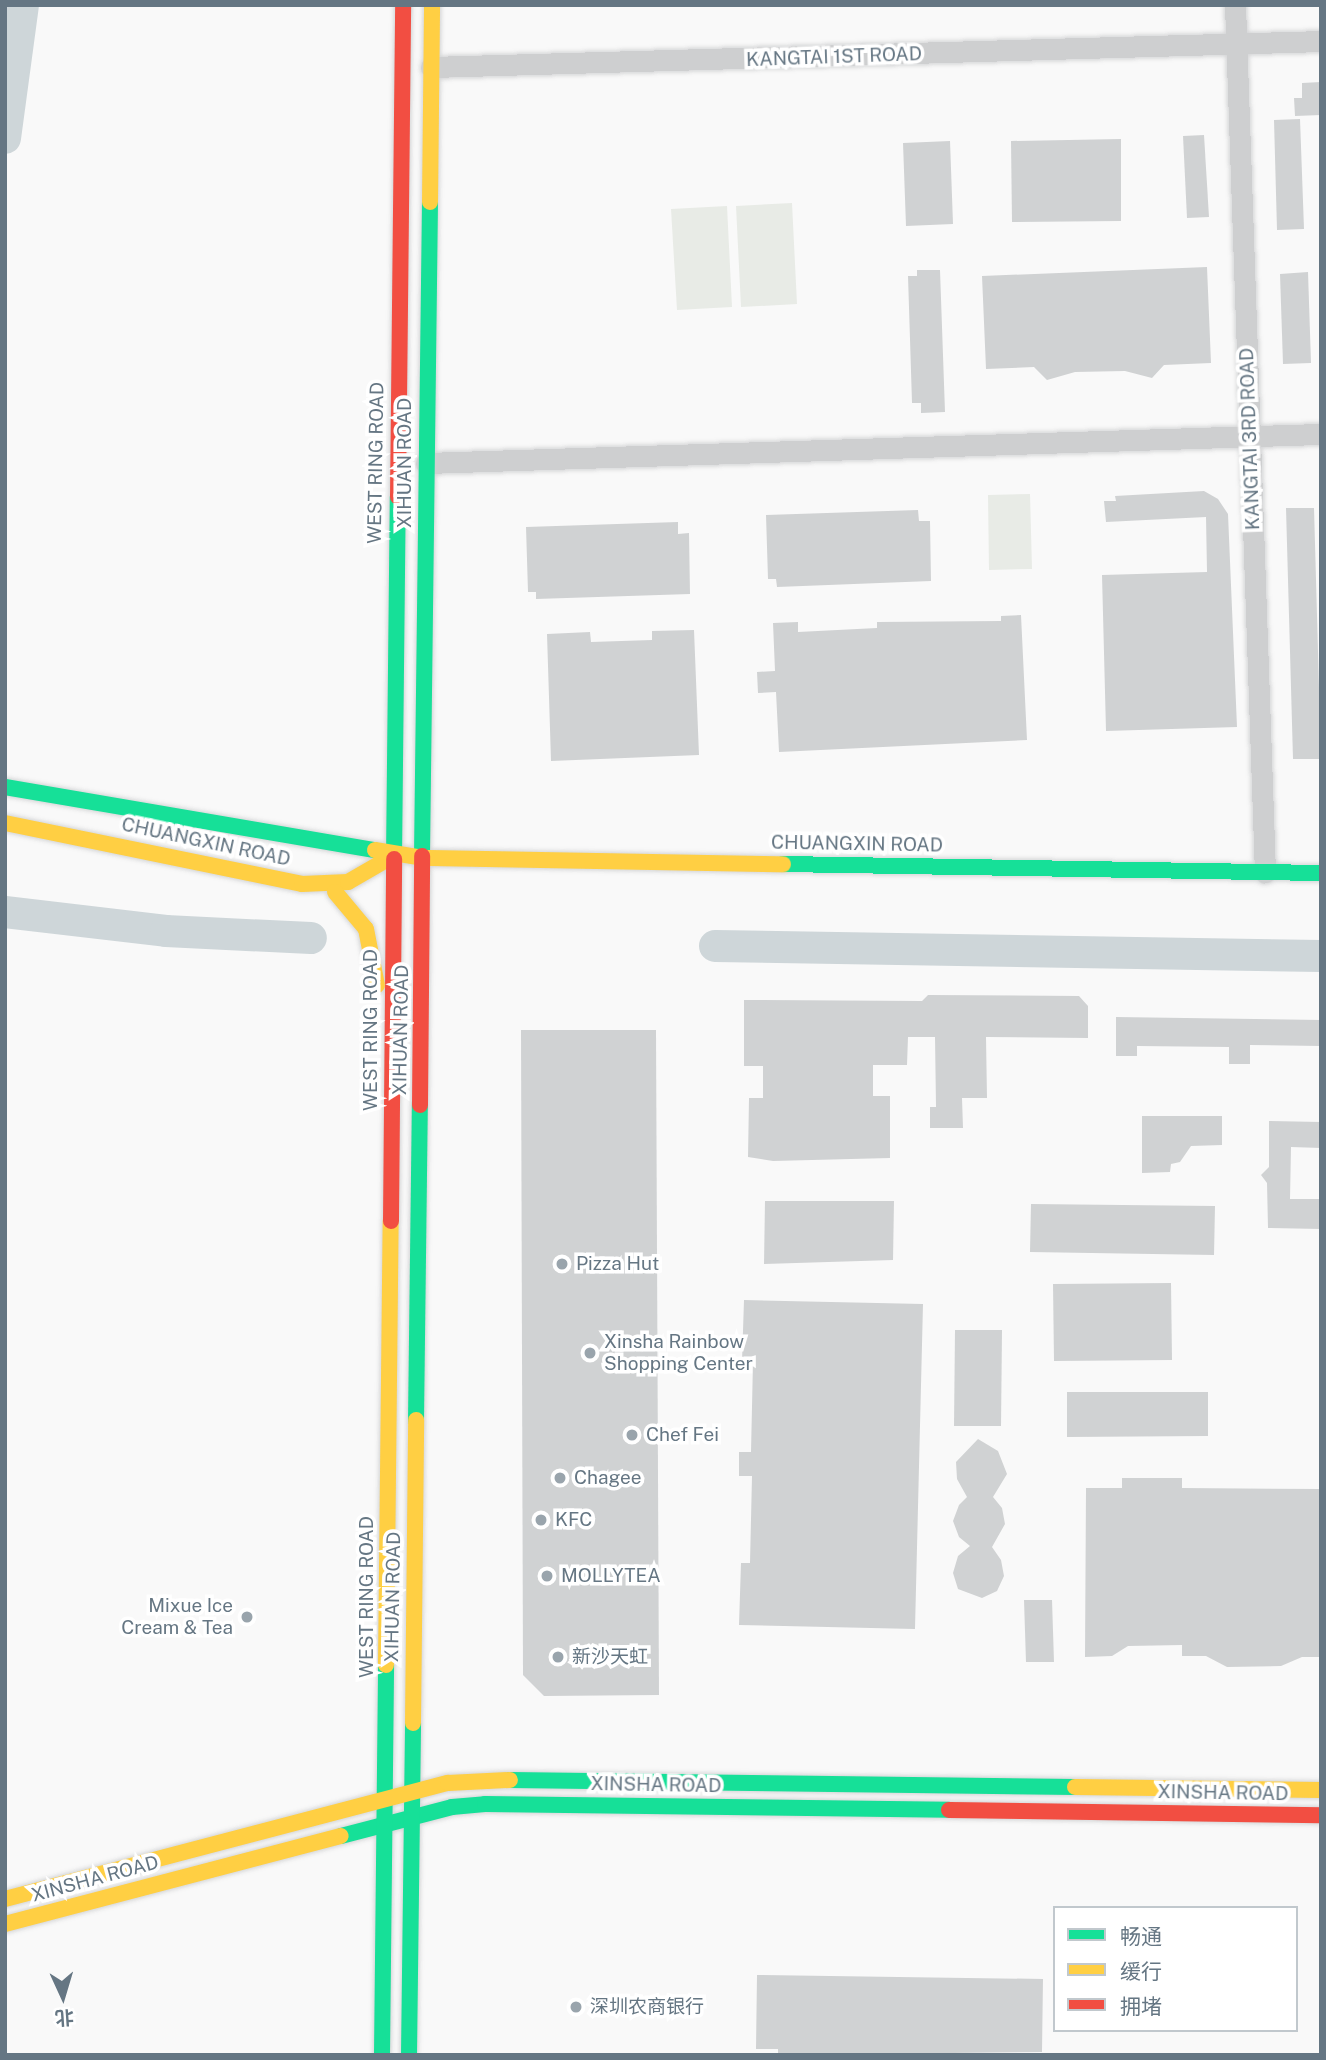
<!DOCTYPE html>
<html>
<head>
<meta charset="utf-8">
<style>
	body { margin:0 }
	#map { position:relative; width:1326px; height:2060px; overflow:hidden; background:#f9f9f9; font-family:"Public Sans","Noto Sans SC",sans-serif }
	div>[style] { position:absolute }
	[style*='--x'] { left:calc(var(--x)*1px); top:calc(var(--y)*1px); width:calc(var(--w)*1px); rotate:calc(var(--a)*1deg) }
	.green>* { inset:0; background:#e8ebe6 }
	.river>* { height:32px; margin:-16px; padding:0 16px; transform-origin:16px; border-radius:16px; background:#ced6d9 }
	.building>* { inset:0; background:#d0d2d3 }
	.roads { filter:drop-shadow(0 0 2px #d5d6d7) drop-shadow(0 0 2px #d5d6d7) }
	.street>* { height:21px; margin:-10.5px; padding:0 10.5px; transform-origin:10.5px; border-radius:10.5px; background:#cecfd0 }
	.fast>* { height:16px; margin:-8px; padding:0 8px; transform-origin:8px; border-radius:8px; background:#16e098 }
	.slow>* { height:16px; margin:-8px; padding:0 8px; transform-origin:8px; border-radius:8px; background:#ffcf43 }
	.jam>* { height:16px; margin:-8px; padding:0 8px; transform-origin:8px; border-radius:8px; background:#f24e42 }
	.dots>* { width:19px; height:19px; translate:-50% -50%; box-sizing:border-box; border:4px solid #fff; border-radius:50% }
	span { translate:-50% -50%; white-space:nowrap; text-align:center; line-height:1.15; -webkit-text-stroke:7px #fff; paint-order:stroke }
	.street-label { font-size:19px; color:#657683 }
	.poi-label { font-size:19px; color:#657683 }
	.left { translate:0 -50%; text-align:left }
	.right { translate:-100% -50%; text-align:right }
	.frame { position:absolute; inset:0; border:7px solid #657683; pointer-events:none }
	.legend { position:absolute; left:1053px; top:1906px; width:245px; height:126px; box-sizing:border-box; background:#fff; border:2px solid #c1c8cd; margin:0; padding:9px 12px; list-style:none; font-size:21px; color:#657683 }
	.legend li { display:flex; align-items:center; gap:14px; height:35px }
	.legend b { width:35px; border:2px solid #c1c8cd }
	.north { position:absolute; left:28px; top:1962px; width:70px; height:70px; -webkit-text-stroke:5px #fff; paint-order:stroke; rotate:176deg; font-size:19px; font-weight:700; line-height:28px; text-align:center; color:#657683 }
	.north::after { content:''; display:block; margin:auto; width:24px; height:32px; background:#657683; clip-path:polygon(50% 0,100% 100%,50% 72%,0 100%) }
</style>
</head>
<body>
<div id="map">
	<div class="green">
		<i style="clip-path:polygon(792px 203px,797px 304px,741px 307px,736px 206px)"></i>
		<i style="clip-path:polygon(727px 206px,732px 307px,677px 310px,671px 209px)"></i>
		<i style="clip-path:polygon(1030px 494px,1032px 569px,989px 570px,988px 495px)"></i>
	</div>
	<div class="river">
		<i style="--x:5;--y:138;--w:134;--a:-82.3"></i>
		<i style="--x:5;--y:912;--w:162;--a:6.7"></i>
		<i style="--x:166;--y:931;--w:145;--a:2.8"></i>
		<i style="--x:715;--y:946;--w:606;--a:0.95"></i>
	</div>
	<div class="building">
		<i style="clip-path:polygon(1321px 82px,1321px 115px,1295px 116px,1294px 98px,1302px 98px,1302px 83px)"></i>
		<i style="clip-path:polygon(1300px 119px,1304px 229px,1277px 230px,1274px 120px)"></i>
		<i style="clip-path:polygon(1204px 135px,1209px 217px,1187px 218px,1183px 136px)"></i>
		<i style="clip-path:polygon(1121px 139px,1121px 221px,1012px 222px,1011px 141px)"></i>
		<i style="clip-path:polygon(950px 141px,953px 224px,906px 226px,903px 143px)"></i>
		<i style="clip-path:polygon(1207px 267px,1211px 363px,1164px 365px,1152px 378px,1125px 371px,1075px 372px,1047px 380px,1034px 367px,986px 369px,982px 276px)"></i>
		<i style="clip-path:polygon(917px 270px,940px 270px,945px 412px,921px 413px,921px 403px,912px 403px,908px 276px,917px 276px)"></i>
		<i style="clip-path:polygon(1308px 272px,1311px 363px,1283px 364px,1280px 274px)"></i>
		<i style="clip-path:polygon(1204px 491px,1218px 499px,1228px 514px,1237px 727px,1106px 731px,1102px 575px,1207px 572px,1206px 517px,1106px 522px,1104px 501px,1116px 501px,1115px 496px)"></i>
		<i style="clip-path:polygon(1286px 508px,1314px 508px,1321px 759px,1293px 759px)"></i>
		<i style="clip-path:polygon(918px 510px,919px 521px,930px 521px,931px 581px,777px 587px,776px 579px,768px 579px,766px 515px)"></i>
		<i style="clip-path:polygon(678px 522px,678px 534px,689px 533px,690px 594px,536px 599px,536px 592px,528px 592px,526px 527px)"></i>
		<i style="clip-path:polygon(1021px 615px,1027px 740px,779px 752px,776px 692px,758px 693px,757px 672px,775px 671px,773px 623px,798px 622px,798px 632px,877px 628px,877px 622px,1001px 621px,1001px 616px)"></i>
		<i style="clip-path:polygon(694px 630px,699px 755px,551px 761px,547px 634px,590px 632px,591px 642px,652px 640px,652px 631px)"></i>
		<i style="clip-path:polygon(928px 995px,1079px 996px,1088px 1006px,1088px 1038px,986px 1037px,987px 1098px,962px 1098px,963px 1128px,930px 1128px,930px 1107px,936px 1107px,935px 1037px,908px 1037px,907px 1065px,873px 1065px,873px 1096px,890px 1096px,890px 1158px,773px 1161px,748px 1157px,749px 1098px,763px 1098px,763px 1066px,744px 1066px,744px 1000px,922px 1001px)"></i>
		<i style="clip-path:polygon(1116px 1017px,1321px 1020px,1321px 1046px,1250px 1045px,1250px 1064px,1229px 1064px,1229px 1047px,1137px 1046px,1137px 1056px,1116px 1056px)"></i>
		<i style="clip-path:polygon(521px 1030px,656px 1030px,659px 1695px,544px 1696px,523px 1675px)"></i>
		<i style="clip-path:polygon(1142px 1116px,1222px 1116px,1222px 1145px,1191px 1146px,1180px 1162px,1171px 1164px,1170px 1172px,1142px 1173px)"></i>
		<i style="clip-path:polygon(1269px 1121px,1321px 1122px,1321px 1148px,1291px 1147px,1290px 1199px,1321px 1199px,1321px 1229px,1268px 1228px,1267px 1183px,1261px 1175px,1269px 1167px)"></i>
		<i style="clip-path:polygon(765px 1201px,894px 1201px,893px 1260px,764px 1264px)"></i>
		<i style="clip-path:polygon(1031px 1204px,1215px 1206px,1214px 1255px,1030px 1252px)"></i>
		<i style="clip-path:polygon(1171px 1283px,1172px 1360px,1054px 1361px,1053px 1284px)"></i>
		<i style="clip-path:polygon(744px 1300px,923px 1304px,915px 1629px,739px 1625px,741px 1563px,750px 1563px,752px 1476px,739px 1476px,739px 1452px,751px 1452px,753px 1361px,742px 1361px)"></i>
		<i style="clip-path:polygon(955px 1330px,1002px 1330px,1001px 1426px,954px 1426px)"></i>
		<i style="clip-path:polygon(1067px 1392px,1208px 1392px,1208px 1436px,1067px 1437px)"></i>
		<i style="clip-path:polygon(978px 1439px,998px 1451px,1007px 1474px,993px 1497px,1002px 1508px,1005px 1524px,992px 1547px,1001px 1560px,1004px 1576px,997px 1591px,982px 1598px,958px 1589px,953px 1573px,958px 1556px,970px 1546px,959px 1537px,953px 1521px,959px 1505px,967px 1497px,957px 1479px,956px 1462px)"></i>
		<i style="clip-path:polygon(1122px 1478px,1182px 1478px,1182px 1488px,1321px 1489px,1321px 1657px,1302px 1657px,1281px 1666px,1227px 1667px,1206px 1656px,1182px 1656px,1182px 1645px,1128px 1646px,1112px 1656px,1085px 1657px,1086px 1488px,1122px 1488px)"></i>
		<i style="clip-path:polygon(1024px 1600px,1052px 1600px,1054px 1662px,1026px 1662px)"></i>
		<i style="clip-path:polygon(757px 1975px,1043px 1979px,1042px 2052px,778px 2055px,778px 2049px,756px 2049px)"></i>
	</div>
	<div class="roads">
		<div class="street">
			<i style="--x:1235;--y:5;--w:868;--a:88.02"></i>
			<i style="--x:431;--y:67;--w:890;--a:-1.67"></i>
			<i style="--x:426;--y:463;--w:895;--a:-1.86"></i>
		</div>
		<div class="fast">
			<i style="--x:5;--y:787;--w:375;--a:9.7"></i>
			<i style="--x:422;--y:856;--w:654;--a:-89.3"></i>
			<i style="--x:394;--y:859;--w:362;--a:-89.4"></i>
			<i style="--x:783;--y:864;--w:538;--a:0.96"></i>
			<i style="--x:416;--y:1420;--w:315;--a:-89.3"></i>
			<i style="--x:510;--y:1780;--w:565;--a:0.71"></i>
			<i style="--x:341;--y:1836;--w:115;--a:-14.6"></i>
			<i style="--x:452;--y:1807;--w:33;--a:-5"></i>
			<i style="--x:485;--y:1804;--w:464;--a:0.7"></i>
			<i style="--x:382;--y:2055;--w:390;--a:-89.4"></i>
			<i style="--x:409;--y:2055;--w:332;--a:-89.3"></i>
		</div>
		<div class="slow">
			<i style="--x:430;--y:202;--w:197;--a:-89.4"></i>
			<i style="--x:5;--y:823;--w:303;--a:11.6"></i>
			<i style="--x:302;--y:884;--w:46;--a:-2.5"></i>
			<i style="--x:348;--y:882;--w:52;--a:-30"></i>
			<i style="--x:375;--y:850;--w:50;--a:9.3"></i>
			<i style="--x:424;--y:858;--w:359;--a:1"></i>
			<i style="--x:335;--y:892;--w:48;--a:50"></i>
			<i style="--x:366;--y:929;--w:57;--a:78.9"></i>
			<i style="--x:386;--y:1665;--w:444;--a:-89.4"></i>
			<i style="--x:413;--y:1723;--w:303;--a:-89.4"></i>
			<i style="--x:1075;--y:1787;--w:246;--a:0.7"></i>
			<i style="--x:5;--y:1899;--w:458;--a:-14.7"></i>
			<i style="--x:448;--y:1783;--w:62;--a:-2.8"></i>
			<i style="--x:5;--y:1924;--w:347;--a:-14.7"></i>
		</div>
		<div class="jam">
			<i style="--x:398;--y:497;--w:492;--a:-89.4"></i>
			<i style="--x:420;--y:1105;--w:249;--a:-89.5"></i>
			<i style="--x:391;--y:1221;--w:362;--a:-89.5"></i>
			<i style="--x:949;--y:1810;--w:372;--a:0.8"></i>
		</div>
	</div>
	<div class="dots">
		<i style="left:562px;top:1264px;background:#99a4ac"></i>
		<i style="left:590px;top:1353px;background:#99a4ac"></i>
		<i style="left:632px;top:1435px;background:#99a4ac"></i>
		<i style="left:560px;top:1478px;background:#99a4ac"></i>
		<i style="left:541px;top:1520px;background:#99a4ac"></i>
		<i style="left:547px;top:1576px;background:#99a4ac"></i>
		<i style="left:247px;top:1617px;background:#99a4ac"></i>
		<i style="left:558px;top:1657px;background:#99a4ac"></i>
		<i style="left:576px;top:2007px;background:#99a4ac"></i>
	</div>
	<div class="street-label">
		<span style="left:834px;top:57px;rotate:-2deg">KANGTAI 1ST ROAD</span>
		<span style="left:1250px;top:439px;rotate:-92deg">KANGTAI 3RD ROAD</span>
		<span style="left:376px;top:463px;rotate:-89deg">WEST RING ROAD</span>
		<span style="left:405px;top:463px;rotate:-90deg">XIHUAN ROAD</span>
		<span style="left:206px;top:842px;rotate:12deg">CHUANGXIN ROAD</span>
		<span style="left:857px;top:844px;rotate:1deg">CHUANGXIN ROAD</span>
		<span style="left:371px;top:1030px;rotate:-90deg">WEST RING ROAD</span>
		<span style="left:401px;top:1030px;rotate:-89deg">XIHUAN ROAD</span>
		<span style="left:367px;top:1597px;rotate:-90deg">WEST RING ROAD</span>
		<span style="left:393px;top:1597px;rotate:-89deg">XIHUAN ROAD</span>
		<span style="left:656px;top:1785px;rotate:1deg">XINSHA ROAD</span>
		<span style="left:1223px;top:1793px;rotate:1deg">XINSHA ROAD</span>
		<span style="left:95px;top:1879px;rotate:-15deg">XINSHA ROAD</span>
	</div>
	<div class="poi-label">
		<span class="left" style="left:576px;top:1264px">Pizza Hut</span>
		<span class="left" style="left:604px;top:1353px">Xinsha Rainbow<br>Shopping Center</span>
		<span class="left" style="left:646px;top:1435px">Chef Fei</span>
		<span class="left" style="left:574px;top:1478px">Chagee</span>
		<span class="left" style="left:555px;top:1520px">KFC</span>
		<span class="left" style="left:561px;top:1576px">MOLLYTEA</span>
		<span class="right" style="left:233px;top:1617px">Mixue Ice<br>Cream &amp; Tea</span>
		<span class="left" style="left:572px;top:1657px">新沙天虹</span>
		<span class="left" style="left:590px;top:2007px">深圳农商银行</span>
	</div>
	<div class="frame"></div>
	<ul class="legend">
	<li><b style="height:9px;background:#16e098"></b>畅通</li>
	<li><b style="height:9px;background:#ffcf43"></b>缓行</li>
	<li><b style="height:9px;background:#f24e42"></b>拥堵</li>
	</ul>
	<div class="north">北</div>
</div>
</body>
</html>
